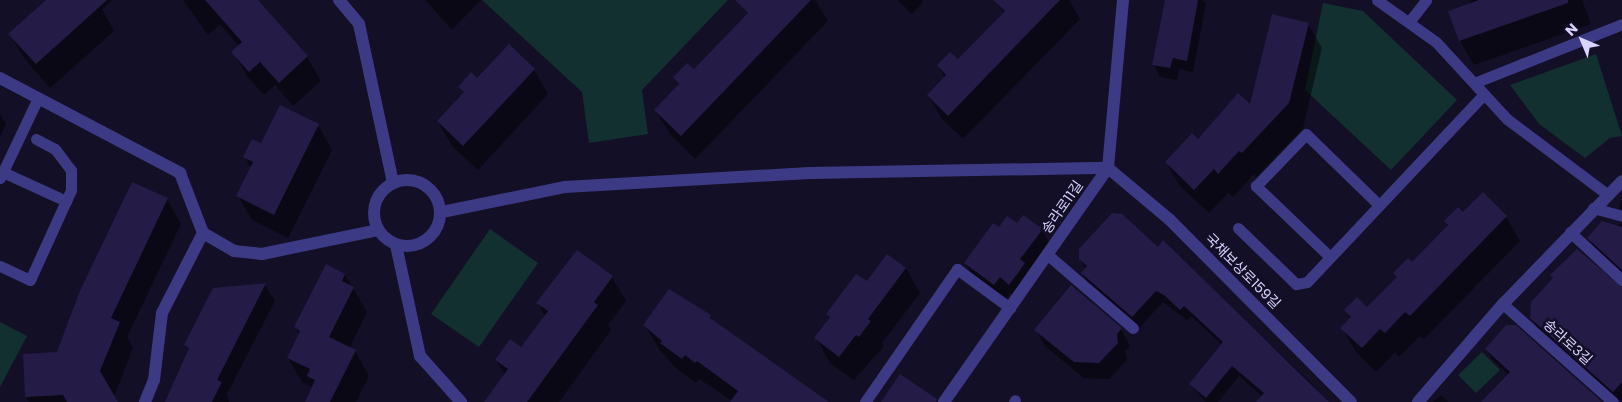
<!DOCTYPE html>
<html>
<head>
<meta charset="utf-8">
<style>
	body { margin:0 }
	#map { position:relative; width:1622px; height:402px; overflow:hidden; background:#130f26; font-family:Poppins,"Noto Sans KR",sans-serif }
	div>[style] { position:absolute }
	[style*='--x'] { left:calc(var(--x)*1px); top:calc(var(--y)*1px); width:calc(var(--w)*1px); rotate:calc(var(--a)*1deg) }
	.green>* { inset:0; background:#12302f }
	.shadow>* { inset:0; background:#0007 }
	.building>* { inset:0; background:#241b47 }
	.lane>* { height:11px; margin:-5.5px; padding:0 5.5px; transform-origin:5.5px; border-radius:5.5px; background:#3d3a85 }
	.street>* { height:12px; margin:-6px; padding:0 6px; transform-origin:6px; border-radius:6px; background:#3d3a85 }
	.street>.ring { margin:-6px; padding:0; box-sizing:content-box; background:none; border:12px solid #3d3a85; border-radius:50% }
	span { translate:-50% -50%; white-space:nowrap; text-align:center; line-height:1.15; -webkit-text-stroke:5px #130f26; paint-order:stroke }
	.street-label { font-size:14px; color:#d9d4ff }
	.north { position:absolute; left:1557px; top:15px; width:50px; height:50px; -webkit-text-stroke:4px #130f26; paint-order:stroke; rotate:315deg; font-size:14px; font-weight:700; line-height:20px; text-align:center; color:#d9d4ff }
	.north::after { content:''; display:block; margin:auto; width:18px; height:22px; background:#d9d4ff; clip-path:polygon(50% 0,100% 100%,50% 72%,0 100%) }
</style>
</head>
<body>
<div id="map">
	<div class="green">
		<i style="clip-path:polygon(482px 0,728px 0,642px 90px,648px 134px,589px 143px,582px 92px)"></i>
		<i style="clip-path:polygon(1323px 3px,1363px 11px,1457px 100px,1391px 170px,1305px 90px)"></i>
		<i style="clip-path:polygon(1596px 54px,1622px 136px,1610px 138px,1585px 158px,1539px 124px,1510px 85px)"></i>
		<i style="clip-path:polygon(490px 229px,538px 263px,479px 347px,431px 314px)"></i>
		<i style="clip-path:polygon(0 322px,27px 336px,0 387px)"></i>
		<i style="clip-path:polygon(1482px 352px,1500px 370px,1476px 393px,1458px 375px)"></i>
	</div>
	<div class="shadow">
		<i style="clip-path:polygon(48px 0,112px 0,102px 9px,114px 31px,50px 88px,24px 58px,10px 34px)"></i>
		<i style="clip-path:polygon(183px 0,256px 0,307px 57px,321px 81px,293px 106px,275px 85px,264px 95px,247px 76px,233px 52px,239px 46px,220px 24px,208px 35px)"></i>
		<i style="clip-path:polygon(425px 0,481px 0,452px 30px)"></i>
		<i style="clip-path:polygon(748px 0,815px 0,828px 21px,695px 159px,670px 134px,655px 110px,679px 86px,675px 78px,694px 71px,748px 15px,743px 6px)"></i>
		<i style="clip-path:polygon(898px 0,922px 0,923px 2px,912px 14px)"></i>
		<i style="clip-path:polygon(1003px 0,1069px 0,1080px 19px,963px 139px,942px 119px,928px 95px,945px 78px,938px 65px,958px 61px,1004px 14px,999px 5px)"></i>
		<i style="clip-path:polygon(1172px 0,1203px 0,1206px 4px,1193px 72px,1179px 69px,1177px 80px,1160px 77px,1154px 65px)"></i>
		<i style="clip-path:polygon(1471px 0,1582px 0,1591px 24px,1474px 65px,1460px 41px)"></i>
		<i style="clip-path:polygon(1308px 24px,1322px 48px,1303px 128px,1256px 177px,1254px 174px,1233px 197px,1228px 193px,1209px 213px,1180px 186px,1166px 162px,1251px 107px)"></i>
		<i style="clip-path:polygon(534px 70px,548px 94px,478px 170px,452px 146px,438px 122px,464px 94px,459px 87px,477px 80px)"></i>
		<i style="clip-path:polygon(0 114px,6px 124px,0 137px)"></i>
		<i style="clip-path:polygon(318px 125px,332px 150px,288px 238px,252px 220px,238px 196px,251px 168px,245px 157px,261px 145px)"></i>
		<i style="clip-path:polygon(167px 199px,181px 224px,127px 337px,133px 347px,114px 397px,117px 402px,29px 402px,26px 397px)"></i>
		<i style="clip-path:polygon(1622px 199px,1622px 212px,1619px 207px)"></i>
		<i style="clip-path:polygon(1463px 214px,1506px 217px,1520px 241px,1424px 339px,1420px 336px,1399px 357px,1395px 352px,1376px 372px,1356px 352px,1342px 328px,1351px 319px,1346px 310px,1367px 309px,1397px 278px,1394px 273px,1412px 264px,1448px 227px,1446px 222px)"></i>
		<i style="clip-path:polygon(1622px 223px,1622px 274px,1595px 249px,1589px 238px)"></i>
		<i style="clip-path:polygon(1017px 225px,1042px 230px,1051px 246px,1019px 300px,1010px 293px,1004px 301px,975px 279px,965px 263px,999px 229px)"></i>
		<i style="clip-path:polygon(1163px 242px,1312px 384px,1328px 402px,1258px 402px,1262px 396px,1239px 376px,1218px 402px,1205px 402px,1190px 384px,1222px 345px,1191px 316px,1187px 320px,1163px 302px,1139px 328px,1089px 285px,1082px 273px,1086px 269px,1080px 258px,1158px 248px)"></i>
		<i style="clip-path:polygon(326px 266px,345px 275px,367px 312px,349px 349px,355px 351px,369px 376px,356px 402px,306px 402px,313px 387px,302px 382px,288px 358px,300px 335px,295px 327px)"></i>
		<i style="clip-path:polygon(906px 268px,920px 293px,882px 343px,884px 346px,854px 380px,830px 363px,816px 338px,830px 319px,827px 314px,867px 283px)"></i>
		<i style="clip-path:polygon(612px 277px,626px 301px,608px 325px,611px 330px,559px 402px,492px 402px,505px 375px,496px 360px,522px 349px,545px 316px,538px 303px)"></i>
		<i style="clip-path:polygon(265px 285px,275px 301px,227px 394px,229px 402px,167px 402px,189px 351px,186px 345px,214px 289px)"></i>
		<i style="clip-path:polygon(1071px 287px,1121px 329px,1130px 346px,1125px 351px,1127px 360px,1109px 379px,1084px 378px,1045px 346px,1036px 330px)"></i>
		<i style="clip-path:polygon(1616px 287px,1622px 287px,1622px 402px,1538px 329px,1531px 317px)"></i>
		<i style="clip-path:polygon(710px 316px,714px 322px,824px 402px,734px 402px,699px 379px,696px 383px,676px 368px,659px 349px,645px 325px)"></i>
		<i style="clip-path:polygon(1486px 349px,1600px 402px,1483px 402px,1509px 375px,1493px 360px)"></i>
		<i style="clip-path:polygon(1441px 395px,1448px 402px,1433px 402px)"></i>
	</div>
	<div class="building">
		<i style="clip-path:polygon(46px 0,107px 0,36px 64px,8px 34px)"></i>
		<i style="clip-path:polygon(205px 0,258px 0,308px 56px,279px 83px,260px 62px,249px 72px,231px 52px,242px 42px)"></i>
		<i style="clip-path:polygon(735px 0,811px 0,681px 136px,654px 110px,679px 84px,673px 77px,687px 63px,694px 69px,748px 13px)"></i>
		<i style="clip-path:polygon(993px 0,1060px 0,948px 116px,927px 95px,946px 75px,937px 65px,950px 52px,958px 59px,1005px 11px)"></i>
		<i style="clip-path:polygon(1165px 0,1198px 0,1187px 61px,1173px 58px,1170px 68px,1152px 65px)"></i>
		<i style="clip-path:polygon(1479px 0,1568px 0,1568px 3px,1459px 41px,1448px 11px)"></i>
		<i style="clip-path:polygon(1272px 14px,1309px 23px,1289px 103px,1242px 153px,1239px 151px,1218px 174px,1214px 169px,1194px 190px,1165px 162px,1192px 133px,1198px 139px,1238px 93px,1250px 104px)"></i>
		<i style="clip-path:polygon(509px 44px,535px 69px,463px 146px,437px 121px,464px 92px,458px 87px,471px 72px,477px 78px)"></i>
		<i style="clip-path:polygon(280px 105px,319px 124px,274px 215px,236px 196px,253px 162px,243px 157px,252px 139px,261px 143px)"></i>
		<i style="clip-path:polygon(132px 182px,168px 198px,111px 318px,120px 322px,100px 371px,118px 402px,67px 402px,63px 395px,25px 397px,23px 354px,57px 352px,79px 293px)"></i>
		<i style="clip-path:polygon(1483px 192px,1507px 216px,1410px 316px,1405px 312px,1385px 333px,1380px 329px,1362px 348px,1340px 328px,1351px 317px,1344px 310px,1357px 297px,1367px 307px,1397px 277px,1393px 273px,1408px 258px,1412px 262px,1448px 225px,1444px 221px,1458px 207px,1463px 212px)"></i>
		<i style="clip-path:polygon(1112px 213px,1122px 214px,1158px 247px,1163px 240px,1329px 402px,1256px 402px,1264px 393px,1232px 366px,1206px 398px,1189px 384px,1223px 342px,1184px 306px,1180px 310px,1164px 295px,1156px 291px,1132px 317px,1081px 273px,1087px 266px,1079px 259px,1079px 249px)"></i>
		<i style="clip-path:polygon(1023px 215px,1043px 229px,1020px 259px,1025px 263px,1009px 285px,1000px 277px,994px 285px,964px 263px,993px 223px,999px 227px,1007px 216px,1017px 223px)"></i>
		<i style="clip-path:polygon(1602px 221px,1622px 227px,1622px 270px,1587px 238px)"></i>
		<i style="clip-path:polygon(1577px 249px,1622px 287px,1622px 382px,1613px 392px,1530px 318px,1531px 302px,1553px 278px,1550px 275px)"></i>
		<i style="clip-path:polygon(577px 250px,613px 276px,594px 302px,598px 305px,527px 402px,484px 402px,508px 369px,495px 360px,510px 339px,521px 347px,548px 311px,536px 303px)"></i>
		<i style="clip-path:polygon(887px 254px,906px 268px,868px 319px,871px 321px,859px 337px,856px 335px,839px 357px,814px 338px,830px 317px,826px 314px,856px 274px,867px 281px)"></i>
		<i style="clip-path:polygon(326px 264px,345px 274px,342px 281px,354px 287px,329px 337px,356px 350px,330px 402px,305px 402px,315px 380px,307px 376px,310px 369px,287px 358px,300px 331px,294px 327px)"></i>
		<i style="clip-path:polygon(266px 283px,217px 380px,222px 382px,212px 402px,165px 402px,189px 348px,184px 345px,213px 288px)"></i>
		<i style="clip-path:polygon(1071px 285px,1122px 328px,1117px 334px,1118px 343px,1099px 363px,1074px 362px,1034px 330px)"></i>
		<i style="clip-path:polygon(669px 289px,711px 315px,710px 318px,829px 402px,730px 402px,738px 391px,697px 361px,695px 363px,685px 355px,682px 359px,660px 343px,662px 341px,643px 325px)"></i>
		<i style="clip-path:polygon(1506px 325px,1516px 325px,1602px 402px,1481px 402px,1510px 372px,1485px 349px)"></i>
		<i style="clip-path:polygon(900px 374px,937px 399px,936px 402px,881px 402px)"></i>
	</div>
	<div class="lane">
		<i style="--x:1377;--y:0;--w:72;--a:35.4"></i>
		<i style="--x:1436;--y:42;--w:105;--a:47.3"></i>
		<i style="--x:1507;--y:119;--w:125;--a:36.9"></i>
		<i style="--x:1409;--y:22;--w:28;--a:-52"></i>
		<i style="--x:1474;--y:83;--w:159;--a:-21.7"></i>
		<i style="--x:36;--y:139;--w:21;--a:28"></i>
		<i style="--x:55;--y:149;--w:26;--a:53"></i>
		<i style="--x:71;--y:170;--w:20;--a:90"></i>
		<i style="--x:71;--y:190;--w:12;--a:114"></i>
		<i style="--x:0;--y:178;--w:89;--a:-64.6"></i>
		<i style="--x:1593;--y:208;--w:30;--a:15"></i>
		<i style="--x:1238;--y:228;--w:81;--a:44"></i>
		<i style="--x:1296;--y:284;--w:11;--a:-10"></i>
		<i style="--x:1307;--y:282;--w:258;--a:-46.7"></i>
		<i style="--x:1570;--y:232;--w:71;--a:42.7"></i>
		<i style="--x:1048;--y:255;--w:112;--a:40.7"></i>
		<i style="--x:1330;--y:257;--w:103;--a:-136.2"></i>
		<i style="--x:1256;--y:186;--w:72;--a:-46.1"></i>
		<i style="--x:1306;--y:134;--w:102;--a:44.2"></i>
		<i style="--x:0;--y:266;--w:33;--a:25"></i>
		<i style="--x:30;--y:280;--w:87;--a:-65.5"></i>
		<i style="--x:66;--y:201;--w:69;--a:-155.3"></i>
		<i style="--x:1503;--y:304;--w:147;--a:41.7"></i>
		<i style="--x:865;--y:402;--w:162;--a:-55.3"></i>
		<i style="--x:957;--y:269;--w:66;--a:36.3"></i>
		<i style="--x:1014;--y:402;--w:2;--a:-63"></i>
	</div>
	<div class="street">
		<i style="--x:339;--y:0;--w:31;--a:50"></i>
		<i style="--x:359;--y:24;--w:163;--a:77.9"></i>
		<i style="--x:0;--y:78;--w:204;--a:27.8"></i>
		<i style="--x:180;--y:173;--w:64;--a:69"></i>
		<i style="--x:1108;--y:168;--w:80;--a:39.9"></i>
		<i style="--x:1169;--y:219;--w:258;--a:45.2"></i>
		<i class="ring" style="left:374px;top:180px;width:54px;height:54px"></i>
		<i style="--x:442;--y:212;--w:126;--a:-11.5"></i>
		<i style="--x:565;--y:187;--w:245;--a:-3.3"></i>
		<i style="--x:810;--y:173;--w:298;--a:-1"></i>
		<i style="--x:396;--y:245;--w:114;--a:77.8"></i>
		<i style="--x:420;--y:356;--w:62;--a:48.3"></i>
		<i style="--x:145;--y:402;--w:24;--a:-68"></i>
		<i style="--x:154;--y:380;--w:67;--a:-83.2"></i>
		<i style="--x:162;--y:313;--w:90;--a:-62.9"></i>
		<i style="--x:203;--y:233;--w:36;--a:30"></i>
		<i style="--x:234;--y:251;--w:28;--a:6"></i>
		<i style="--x:262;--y:254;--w:118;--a:-11.7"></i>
		<i style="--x:944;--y:402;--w:286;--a:-55"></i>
		<i style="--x:1108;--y:168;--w:169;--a:-84.9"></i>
		<i style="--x:1418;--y:402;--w:130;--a:-49.1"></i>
		<i style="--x:1503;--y:304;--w:171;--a:-45.9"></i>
	</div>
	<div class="street-label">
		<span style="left:1062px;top:207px;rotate:-55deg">송라로11길</span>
		<span style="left:1243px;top:271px;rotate:45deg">국채보상로159길</span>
		<span style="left:1568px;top:342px;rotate:42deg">송라로3길</span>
	</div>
	<div class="north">N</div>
</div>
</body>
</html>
